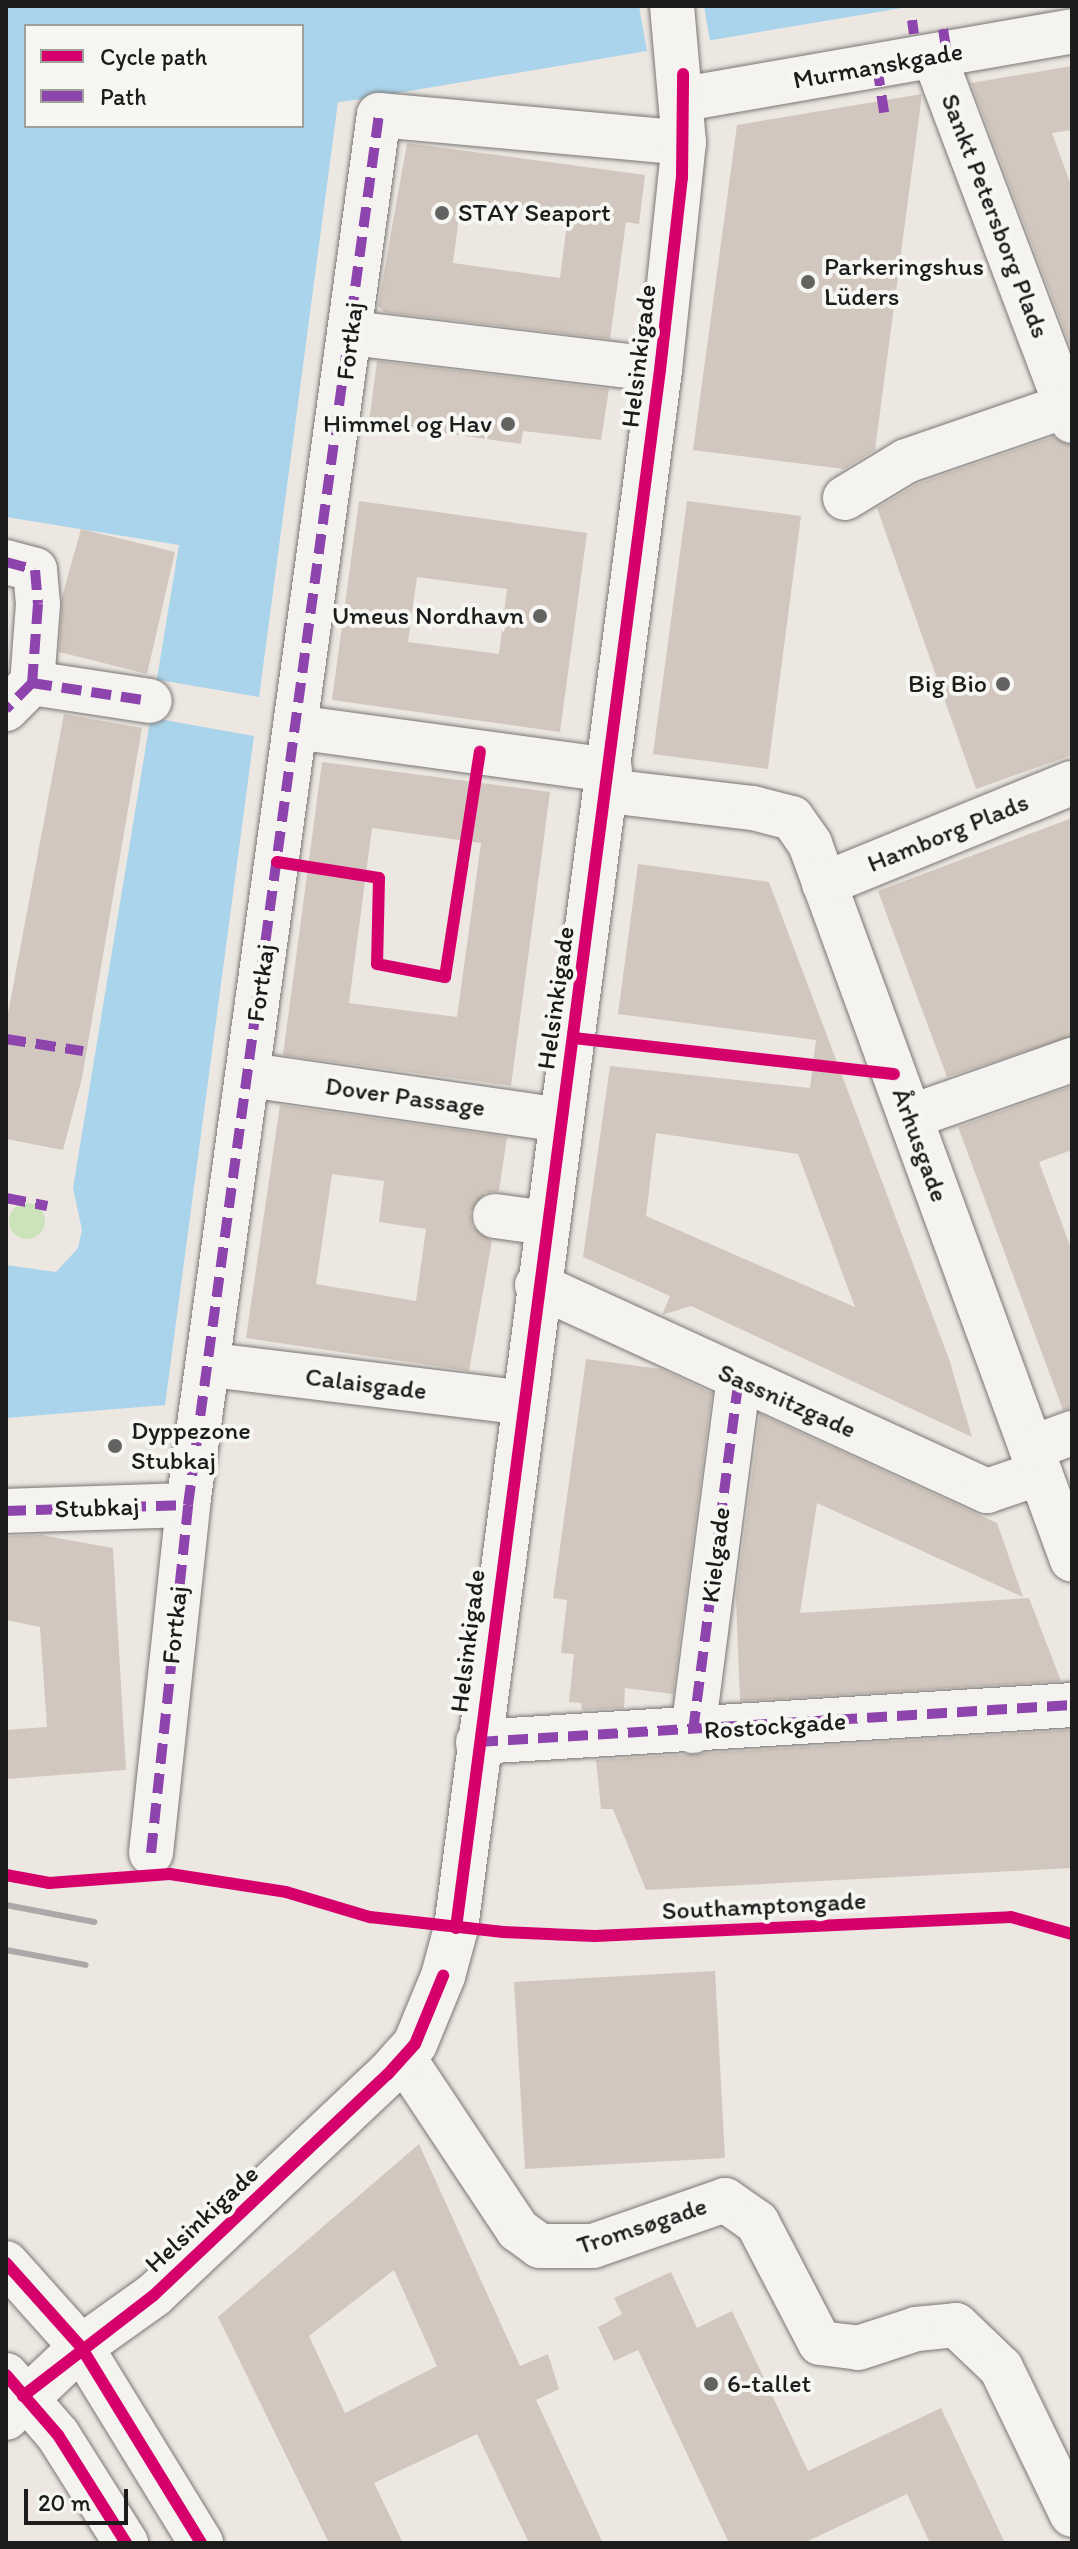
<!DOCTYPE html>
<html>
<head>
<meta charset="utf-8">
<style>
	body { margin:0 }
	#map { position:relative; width:1078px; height:2549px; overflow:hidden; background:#ece7e1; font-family:Itim,sans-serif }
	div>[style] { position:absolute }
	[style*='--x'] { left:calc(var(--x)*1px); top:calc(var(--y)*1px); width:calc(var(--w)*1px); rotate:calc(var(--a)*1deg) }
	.green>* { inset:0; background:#cce2ba }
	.round { border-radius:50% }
	.water>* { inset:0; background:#aad4eb }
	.pier>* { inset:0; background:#ece7e1 }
	.building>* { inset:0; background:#d2c7be }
	.roads { filter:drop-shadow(0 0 2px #7a7775) drop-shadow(0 0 2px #7a7775) }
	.minor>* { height:44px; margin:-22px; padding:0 22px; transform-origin:22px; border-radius:22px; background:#f4f3f0 }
	.rail>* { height:6px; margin:-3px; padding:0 3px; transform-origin:3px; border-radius:3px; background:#aaa9a7 }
	.quiet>* { height:10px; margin-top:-5px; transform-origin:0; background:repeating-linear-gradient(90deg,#8e44ad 0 20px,transparent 0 30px) }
	.cycleway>* { height:12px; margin:-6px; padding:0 6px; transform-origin:6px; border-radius:6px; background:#d6006c }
	.dots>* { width:22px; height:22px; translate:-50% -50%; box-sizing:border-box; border:4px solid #f6f6f2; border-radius:50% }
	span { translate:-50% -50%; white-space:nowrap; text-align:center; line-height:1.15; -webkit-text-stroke:8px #f6f6f2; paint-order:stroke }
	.street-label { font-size:26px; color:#1c1c1c }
	.poi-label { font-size:26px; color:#1c1c1c }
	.left { translate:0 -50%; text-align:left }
	.right { translate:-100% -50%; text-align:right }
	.frame { position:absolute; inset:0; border:8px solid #1c1c1c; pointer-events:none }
	.legend { position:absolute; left:24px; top:24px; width:280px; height:104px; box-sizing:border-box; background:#f6f6f2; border:2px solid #9f9f9c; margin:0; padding:10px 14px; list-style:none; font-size:24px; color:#1c1c1c }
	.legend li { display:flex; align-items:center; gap:16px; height:40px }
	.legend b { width:40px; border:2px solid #9f9f9c }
	.scale { position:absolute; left:24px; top:2489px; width:104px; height:36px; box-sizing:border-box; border:4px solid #1c1c1c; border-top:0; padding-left:10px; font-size:24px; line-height:28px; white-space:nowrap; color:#1c1c1c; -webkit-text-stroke:6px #f6f6f2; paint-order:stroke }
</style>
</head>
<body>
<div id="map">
	<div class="green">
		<i class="round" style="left:9px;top:1203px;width:36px;height:36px"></i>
	</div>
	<div class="water">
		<i style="clip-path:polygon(evenodd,6px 6px,914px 6px,362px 99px,183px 1422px,6px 1433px,6px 1265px,56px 1272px,78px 1248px,82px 1230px,73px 1188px,179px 545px,6px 517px,6px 6px,26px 26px,302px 26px,302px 126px,26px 126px,26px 26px)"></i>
	</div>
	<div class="pier">
		<i style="clip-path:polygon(639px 6px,704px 6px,710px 41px,647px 51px)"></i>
		<i style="clip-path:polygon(362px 99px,182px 1426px,134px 1429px,142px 1454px,129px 1468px,114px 1470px,90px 1452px,88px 1432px,6px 1437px,6px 1418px,165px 1405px,254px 736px,147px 717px,153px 679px,259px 697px,338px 102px)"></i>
	</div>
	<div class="building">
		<i style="clip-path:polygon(1072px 66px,1072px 130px,1052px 133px,1072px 188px,1072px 350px,971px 83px)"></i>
		<i style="clip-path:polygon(922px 94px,875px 450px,844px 469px,693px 450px,737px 125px)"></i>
		<i style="clip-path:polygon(evenodd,407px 143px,645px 175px,639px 224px,626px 222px,610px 339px,384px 312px,378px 306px,407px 143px,461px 202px,568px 216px,560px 278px,453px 263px,461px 202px)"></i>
		<i style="clip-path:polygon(377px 361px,609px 389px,601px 440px,523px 431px,521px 444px,369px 422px)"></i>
		<i style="clip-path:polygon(1053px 437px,1072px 445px,1072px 755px,976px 789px,877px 508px,917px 484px)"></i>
		<i style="clip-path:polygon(evenodd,359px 501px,587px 533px,560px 732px,332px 700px,359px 501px,417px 577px,507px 589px,499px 654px,408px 642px,417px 577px)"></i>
		<i style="clip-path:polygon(687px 501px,801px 516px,768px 769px,653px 754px)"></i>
		<i style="clip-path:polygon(81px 529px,175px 552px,147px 674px,59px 652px,62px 597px)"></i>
		<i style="clip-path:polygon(64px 714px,142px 728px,82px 1078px,63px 1150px,6px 1139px,6px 1024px)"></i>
		<i style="clip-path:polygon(evenodd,322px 762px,550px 792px,511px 1086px,283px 1055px,322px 762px,372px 828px,481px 843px,457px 1017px,349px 1003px,372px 828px)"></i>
		<i style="clip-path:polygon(1072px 818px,1072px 1036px,947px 1077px,878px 891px)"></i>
		<i style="clip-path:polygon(evenodd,638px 864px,769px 882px,949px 1359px,972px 1437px,691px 1306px,662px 1315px,670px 1296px,583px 1257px,610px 1066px,810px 1088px,816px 1040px,618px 1014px,638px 864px,656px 1133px,798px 1154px,855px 1307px,646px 1216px,656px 1133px)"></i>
		<i style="clip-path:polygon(1072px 1086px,1072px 1150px,1039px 1162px,1072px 1251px,1072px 1409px,1063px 1410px,958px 1127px)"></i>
		<i style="clip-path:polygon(evenodd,280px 1105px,507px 1137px,499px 1191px,485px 1193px,470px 1212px,472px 1226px,492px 1241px,469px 1371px,246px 1338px,280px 1105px,332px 1174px,384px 1181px,379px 1222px,426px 1229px,416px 1301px,316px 1284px,332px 1174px)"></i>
		<i style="clip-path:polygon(586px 1359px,661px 1369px,712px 1393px,673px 1694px,625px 1688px,624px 1708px,582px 1710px,581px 1703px,569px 1702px,574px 1654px,561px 1653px,567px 1600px,553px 1598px)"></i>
		<i style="clip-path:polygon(760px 1414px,997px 1523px,1023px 1597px,817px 1503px,800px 1613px,1029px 1598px,1061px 1681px,740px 1701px,736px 1598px)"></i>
		<i style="clip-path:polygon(41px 1535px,113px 1548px,126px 1770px,6px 1779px,6px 1730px,47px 1727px,40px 1627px,6px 1620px,6px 1536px)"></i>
		<i style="clip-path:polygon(1072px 1730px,1072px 1868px,646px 1890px,613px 1809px,601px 1809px,596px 1760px)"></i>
		<i style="clip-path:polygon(715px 1971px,725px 2158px,525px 2169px,514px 1982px)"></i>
		<i style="clip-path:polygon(evenodd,419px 2144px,520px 2366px,548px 2354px,559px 2389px,536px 2400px,603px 2543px,529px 2543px,477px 2434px,374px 2483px,403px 2543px,329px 2543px,218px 2317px,419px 2144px,394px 2270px,437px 2366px,345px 2413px,309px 2336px,394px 2270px)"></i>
		<i style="clip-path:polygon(671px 2272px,697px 2328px,732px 2311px,808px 2471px,941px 2408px,1005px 2543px,930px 2543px,907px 2494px,804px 2543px,729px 2543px,638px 2350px,614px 2361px,598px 2327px,622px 2314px,614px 2298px)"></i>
	</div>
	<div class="roads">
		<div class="minor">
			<i style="--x:934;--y:56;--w:390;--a:69.3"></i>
			<i style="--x:684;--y:99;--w:394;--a:-9.9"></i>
			<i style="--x:351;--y:333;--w:311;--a:6.8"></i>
			<i style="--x:845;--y:498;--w:71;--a:-31.2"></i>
			<i style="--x:906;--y:461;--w:169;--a:-19"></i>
			<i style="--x:6;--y:562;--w:30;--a:15"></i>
			<i style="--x:35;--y:570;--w:34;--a:85"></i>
			<i style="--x:38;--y:604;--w:79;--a:94.3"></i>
			<i style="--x:32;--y:683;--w:37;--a:135"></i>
			<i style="--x:32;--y:683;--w:119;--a:8.7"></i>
			<i style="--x:295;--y:727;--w:318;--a:7.8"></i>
			<i style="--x:608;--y:791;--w:146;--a:6.7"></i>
			<i style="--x:753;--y:808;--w:40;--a:14.4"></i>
			<i style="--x:792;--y:818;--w:32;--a:55"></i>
			<i style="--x:810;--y:844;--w:762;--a:69.9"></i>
			<i style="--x:824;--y:884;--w:268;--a:-22.2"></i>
			<i style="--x:249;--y:1075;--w:315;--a:8.2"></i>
			<i style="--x:910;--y:1117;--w:172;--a:-19.4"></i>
			<i style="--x:495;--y:1216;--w:51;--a:7.8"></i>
			<i style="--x:537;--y:1285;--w:495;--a:24.6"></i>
			<i style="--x:987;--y:1491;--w:56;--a:-18.8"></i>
			<i style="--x:212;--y:1365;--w:310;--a:6.9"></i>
			<i style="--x:1031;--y:1448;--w:44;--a:-20.1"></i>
			<i style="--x:6;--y:1511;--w:182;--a:-1.9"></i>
			<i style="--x:693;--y:1731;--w:355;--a:-82.6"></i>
			<i style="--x:478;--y:1742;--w:595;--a:-3.56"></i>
			<i style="--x:151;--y:1853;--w:350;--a:-83.9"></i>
			<i style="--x:188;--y:1505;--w:1403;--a:-82.18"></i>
			<i style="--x:379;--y:115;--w:306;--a:5.2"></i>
			<i style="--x:403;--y:2057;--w:208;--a:56.4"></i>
			<i style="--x:518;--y:2230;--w:27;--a:36"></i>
			<i style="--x:540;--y:2246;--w:53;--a:0"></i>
			<i style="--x:593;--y:2246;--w:140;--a:-19.2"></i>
			<i style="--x:725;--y:2200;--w:39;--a:35"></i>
			<i style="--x:757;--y:2222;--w:136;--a:62.5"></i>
			<i style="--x:820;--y:2343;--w:38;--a:7"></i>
			<i style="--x:858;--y:2348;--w:61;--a:-18.1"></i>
			<i style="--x:916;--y:2329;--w:40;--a:-5.7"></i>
			<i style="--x:956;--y:2325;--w:62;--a:43.7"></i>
			<i style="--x:1001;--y:2368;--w:163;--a:64.2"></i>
			<i style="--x:6;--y:2263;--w:113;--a:48.2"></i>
			<i style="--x:81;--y:2347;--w:230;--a:58.5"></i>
			<i style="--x:6;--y:2375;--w:79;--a:49.1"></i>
			<i style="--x:58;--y:2435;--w:128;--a:57.8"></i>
			<i style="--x:6;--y:2418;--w:103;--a:-43.4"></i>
			<i style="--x:81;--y:2347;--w:90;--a:-35.5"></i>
			<i style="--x:154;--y:2295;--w:322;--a:-43.4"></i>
			<i style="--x:388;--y:2074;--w:40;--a:-48"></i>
			<i style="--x:415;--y:2044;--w:74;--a:-67.6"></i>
			<i style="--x:443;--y:1976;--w:50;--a:-74.8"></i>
			<i style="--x:456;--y:1928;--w:1571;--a:-82.54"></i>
			<i style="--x:660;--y:370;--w:228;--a:-84"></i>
			<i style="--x:684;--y:143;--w:138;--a:-95"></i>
		</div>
	</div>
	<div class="rail">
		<i style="--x:6;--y:1905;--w:90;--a:10.9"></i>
		<i style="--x:6;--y:1950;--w:81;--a:10.6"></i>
	</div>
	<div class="quiet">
		<i style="--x:912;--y:20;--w:14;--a:82"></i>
		<i style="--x:943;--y:29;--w:24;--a:81"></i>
		<i style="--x:877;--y:66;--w:47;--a:81.3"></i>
		<i style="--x:6;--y:562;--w:30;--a:15"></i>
		<i style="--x:35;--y:570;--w:34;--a:85"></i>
		<i style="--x:38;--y:604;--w:79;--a:94.3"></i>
		<i style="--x:32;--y:683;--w:37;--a:135"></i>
		<i style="--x:32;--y:683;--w:119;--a:8.7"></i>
		<i style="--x:6;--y:1039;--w:78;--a:8.9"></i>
		<i style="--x:6;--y:1198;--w:42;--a:11"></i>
		<i style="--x:6;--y:1511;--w:182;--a:-1.9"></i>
		<i style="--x:693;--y:1731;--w:355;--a:-82.6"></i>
		<i style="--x:478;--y:1742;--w:595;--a:-3.56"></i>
		<i style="--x:151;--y:1853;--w:350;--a:-83.9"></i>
		<i style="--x:188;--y:1505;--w:1403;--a:-82.18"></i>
	</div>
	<div class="cycleway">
		<i style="--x:277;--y:862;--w:103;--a:8.9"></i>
		<i style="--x:379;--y:878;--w:86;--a:91.3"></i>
		<i style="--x:377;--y:964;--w:69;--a:10.8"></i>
		<i style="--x:445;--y:977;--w:228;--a:-81.2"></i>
		<i style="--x:573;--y:1038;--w:323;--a:6.4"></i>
		<i style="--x:6;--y:1875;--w:44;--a:10.5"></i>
		<i style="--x:49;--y:1883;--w:121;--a:-4.3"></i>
		<i style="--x:170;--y:1874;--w:117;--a:8.8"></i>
		<i style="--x:286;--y:1892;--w:88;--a:16.6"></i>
		<i style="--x:370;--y:1917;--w:134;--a:6.4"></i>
		<i style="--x:503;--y:1932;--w:92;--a:2.5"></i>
		<i style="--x:595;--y:1936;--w:416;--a:-2.6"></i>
		<i style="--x:1011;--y:1917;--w:63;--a:15.6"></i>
		<i style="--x:456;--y:1928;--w:1571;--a:-82.54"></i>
		<i style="--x:660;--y:370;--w:193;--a:-83.5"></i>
		<i style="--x:682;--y:178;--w:104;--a:-89.4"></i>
		<i style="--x:6;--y:2263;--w:113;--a:48.2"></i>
		<i style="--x:81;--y:2347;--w:230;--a:58.5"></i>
		<i style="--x:6;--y:2375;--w:79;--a:49.1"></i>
		<i style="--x:58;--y:2435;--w:128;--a:57.8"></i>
		<i style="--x:23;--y:2396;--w:165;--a:-37.6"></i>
		<i style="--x:154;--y:2295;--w:322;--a:-43.4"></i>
		<i style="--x:388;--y:2074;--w:40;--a:-48"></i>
		<i style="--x:415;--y:2044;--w:74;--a:-67.6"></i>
	</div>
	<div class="dots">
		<i style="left:442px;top:213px;background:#656361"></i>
		<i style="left:808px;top:282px;background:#656361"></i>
		<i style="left:508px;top:424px;background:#656361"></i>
		<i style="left:540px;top:616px;background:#656361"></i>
		<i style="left:1003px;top:684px;background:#656361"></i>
		<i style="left:115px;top:1446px;background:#656361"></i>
		<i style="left:711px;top:2384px;background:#656361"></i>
	</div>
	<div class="street-label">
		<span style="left:878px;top:66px;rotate:-10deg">Murmanskgade</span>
		<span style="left:995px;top:216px;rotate:69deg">Sankt Petersborg Plads</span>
		<span style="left:350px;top:341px;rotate:-83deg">Fortkaj</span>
		<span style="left:639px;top:356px;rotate:-83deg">Helsinkigade</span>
		<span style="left:948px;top:833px;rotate:-22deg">Hamborg Plads</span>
		<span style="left:261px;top:983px;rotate:-82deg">Fortkaj</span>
		<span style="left:556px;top:998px;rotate:-82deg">Helsinkigade</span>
		<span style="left:405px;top:1097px;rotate:8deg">Dover Passage</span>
		<span style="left:920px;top:1145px;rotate:70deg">Århusgade</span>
		<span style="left:366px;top:1384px;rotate:7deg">Calaisgade</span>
		<span style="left:787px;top:1401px;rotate:24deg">Sassnitzgade</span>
		<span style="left:97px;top:1508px;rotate:-2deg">Stubkaj</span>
		<span style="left:716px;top:1555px;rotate:-83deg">Kielgade</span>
		<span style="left:175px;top:1625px;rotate:-84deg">Fortkaj</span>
		<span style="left:468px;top:1641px;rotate:-83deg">Helsinkigade</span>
		<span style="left:775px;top:1726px;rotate:-4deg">Rostockgade</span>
		<span style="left:764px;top:1906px;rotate:-3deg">Southamptongade</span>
		<span style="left:202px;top:2219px;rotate:-43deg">Helsinkigade</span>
		<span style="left:642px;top:2226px;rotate:-18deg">Tromsøgade</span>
	</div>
	<div class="poi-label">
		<span class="left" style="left:458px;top:213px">STAY Seaport</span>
		<span class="left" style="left:824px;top:282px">Parkeringshus<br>Lüders</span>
		<span class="right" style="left:492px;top:424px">Himmel og Hav</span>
		<span class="right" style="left:524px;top:616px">Umeus Nordhavn</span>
		<span class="right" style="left:987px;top:684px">Big Bio</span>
		<span class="left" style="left:131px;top:1446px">Dyppezone<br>Stubkaj</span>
		<span class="left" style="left:727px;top:2384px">6-tallet</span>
	</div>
	<div class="frame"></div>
	<ul class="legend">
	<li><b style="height:10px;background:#d6006c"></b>Cycle path</li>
	<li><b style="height:10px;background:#8e44ad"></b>Path</li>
	</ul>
	<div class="scale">20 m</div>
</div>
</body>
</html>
